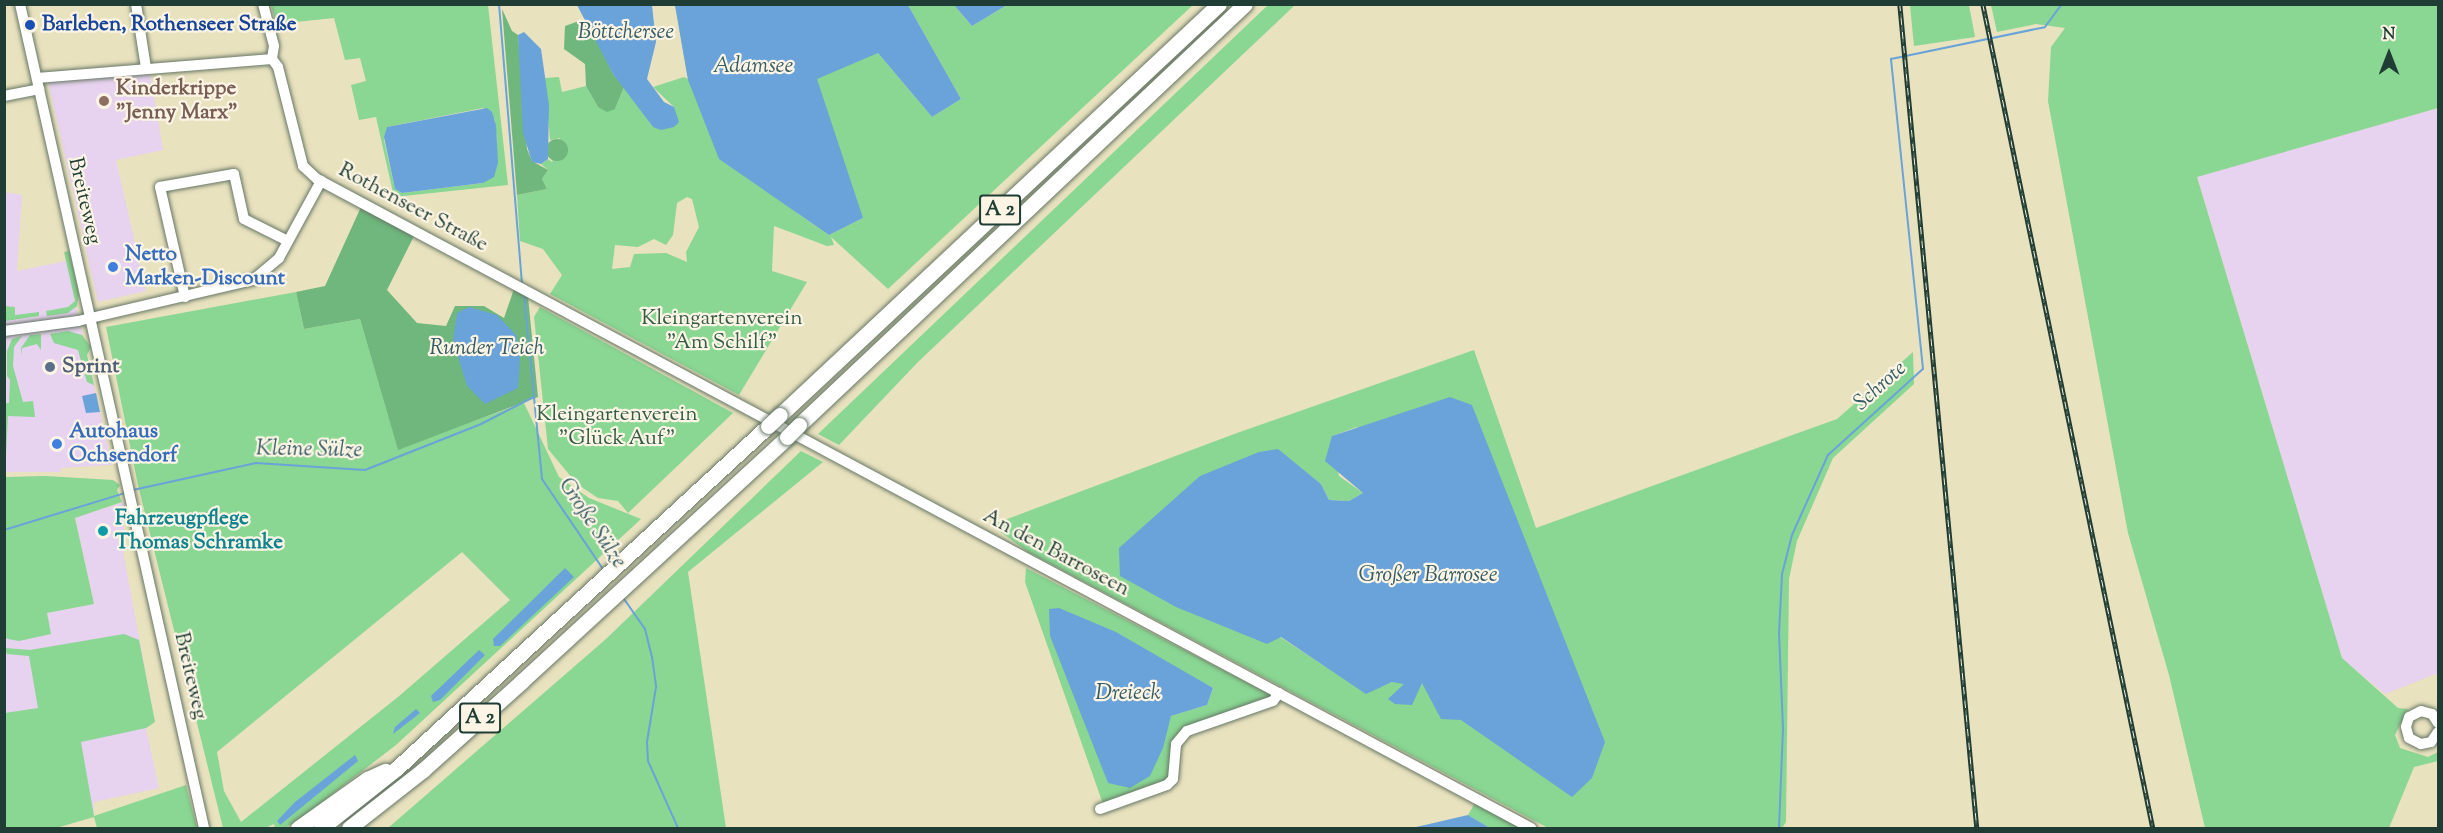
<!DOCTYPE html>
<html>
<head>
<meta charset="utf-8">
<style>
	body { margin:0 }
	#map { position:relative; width:2443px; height:833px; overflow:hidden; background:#e9e2bf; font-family:"Sorts Mill Goudy",serif }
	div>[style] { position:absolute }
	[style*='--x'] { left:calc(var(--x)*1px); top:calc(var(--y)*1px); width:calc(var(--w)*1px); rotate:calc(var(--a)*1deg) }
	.built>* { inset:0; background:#e7d2ef }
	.green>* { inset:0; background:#8ad693 }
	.forest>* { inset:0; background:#6fb77d }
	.round { border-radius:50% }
	.water>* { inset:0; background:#6aa3d9 }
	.stream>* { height:2px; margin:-1px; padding:0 1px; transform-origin:1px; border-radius:1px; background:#6aa3d9 }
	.roads { filter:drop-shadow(0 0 2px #667765) drop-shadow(0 0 2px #667765) }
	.minor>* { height:10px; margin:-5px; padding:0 5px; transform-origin:5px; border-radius:5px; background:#fff }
	.highway>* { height:15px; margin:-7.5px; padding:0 7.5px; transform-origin:7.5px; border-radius:7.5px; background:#fff }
	.rail>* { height:4.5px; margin-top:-2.25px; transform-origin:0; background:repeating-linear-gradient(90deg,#fcf5e5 0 7px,#1f3d34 0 14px); box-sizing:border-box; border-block:2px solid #1f3d34 }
	.bridges { filter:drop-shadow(0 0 2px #667765) drop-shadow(0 0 2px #667765) }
	.highway-bridge>* { height:15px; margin:-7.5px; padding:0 7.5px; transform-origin:7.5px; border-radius:7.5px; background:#fff }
	.dots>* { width:16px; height:16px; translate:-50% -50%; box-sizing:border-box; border:3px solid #fcf5e5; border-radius:50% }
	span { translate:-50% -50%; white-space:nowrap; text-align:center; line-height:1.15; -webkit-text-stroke:4.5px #fcf5e5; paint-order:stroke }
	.shield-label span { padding:2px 4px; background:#fcf5e5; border:2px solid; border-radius:4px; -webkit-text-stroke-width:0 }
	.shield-label { font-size:20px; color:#1f3d34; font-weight:700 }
	.transit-label { font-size:21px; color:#164399; font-weight:700 }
	.left { translate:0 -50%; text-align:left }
	.education-label { font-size:21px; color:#785e54; font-weight:700 }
	.street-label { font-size:21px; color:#1f3d34 }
	.shop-label { font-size:21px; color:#366cbe; font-weight:700 }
	.park-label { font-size:21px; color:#345c47 }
	.service-label { font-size:21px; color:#4e5e75; font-weight:700 }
	.culture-label { font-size:21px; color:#0d838f; font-weight:700 }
	.water-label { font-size:22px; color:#365c66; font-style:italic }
	.frame { position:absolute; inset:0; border:6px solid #1f3d34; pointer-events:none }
	.north { position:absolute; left:2359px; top:24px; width:60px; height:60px; -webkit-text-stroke:4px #fcf5e5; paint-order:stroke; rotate:0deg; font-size:16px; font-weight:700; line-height:24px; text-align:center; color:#1f3d34 }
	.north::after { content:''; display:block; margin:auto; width:21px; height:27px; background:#1f3d34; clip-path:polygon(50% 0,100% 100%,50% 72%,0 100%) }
</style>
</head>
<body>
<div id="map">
	<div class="built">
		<i style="clip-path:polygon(150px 71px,163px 150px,116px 160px,146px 291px,98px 302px,48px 81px)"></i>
		<i style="clip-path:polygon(2438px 108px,2438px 673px,2385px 694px,2342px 659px,2197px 176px)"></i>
		<i style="clip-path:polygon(5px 192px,22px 195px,17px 271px,66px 261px,112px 465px,61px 468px,61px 472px,6px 472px)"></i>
		<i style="clip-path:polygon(125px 502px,123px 552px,155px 722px,146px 728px,159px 788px,94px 802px,94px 816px,56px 828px,5px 828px,5px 637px,50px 634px,47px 613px,94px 604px,75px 517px)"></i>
	</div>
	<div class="green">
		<i style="clip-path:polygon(evenodd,271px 5px,488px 5px,508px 185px,394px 197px,376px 117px,359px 120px,351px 85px,366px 81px,360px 58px,345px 60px,334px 18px,276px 24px,271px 5px,483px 108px,495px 120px,497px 144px,483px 183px,402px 193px,395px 189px,384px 140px,387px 127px,483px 108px)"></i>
		<i style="clip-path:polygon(evenodd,675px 5px,878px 53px,932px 117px,961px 99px,908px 5px,954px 5px,972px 26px,1007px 5px,1193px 5px,888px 289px,831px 237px,834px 245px,827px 246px,774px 226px,772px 271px,807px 282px,739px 395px,550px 294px,562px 275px,543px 249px,520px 241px,517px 195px,547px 189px,542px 179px,548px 170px,541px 164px,548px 159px,552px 162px,560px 138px,550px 140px,545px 78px,559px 77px,562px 92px,586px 86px,598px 107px,615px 109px,624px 87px,653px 127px,674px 107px,653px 87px,684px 77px,688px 79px,675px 5px,687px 197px,692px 199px,699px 227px,686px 252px,687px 262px,666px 253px,634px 254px,630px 267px,612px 269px,615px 245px,638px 247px,654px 239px,666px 245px,673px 235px,677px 203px,687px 197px,675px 5px,797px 213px,863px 218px,829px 235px,797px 213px)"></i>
		<i style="clip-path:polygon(1268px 5px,1295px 5px,918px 362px,839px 445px,818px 434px)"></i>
		<i style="clip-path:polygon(1910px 5px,1969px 5px,1975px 37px,1914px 46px)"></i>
		<i style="clip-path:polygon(1991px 5px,2438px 5px,2438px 108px,2197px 177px,2342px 658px,2398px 708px,2408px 709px,2395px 735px,2400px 748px,2428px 757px,2438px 752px,2438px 761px,2414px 767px,2389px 828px,2205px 828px,2169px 675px,2128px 533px,2048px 101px,2051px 47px,2065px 28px,2036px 24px,1997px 32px)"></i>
		<i style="clip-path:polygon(69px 251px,79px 294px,77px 306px,68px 313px,47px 316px,46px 311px,68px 307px,75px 301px,64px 252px)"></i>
		<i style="clip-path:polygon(evenodd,296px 292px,304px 329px,360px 319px,398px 449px,524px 403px,559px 477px,589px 498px,641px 519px,396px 745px,296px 822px,285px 828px,275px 828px,274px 824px,265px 828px,223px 828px,138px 485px,106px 327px,296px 292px,462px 552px,510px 600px,398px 697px,241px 822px,224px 791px,217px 752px,462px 552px)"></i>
		<i style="clip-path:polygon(5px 306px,15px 307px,15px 315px,39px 312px,39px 316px,5px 321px)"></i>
		<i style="clip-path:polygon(540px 307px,733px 413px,628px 513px,618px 501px,598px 498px,577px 484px,548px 449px,534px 317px)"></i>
		<i style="clip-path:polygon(68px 331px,82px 335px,91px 347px,87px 355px,94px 385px,87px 382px,78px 350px,54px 343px,50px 334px)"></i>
		<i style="clip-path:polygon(41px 334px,41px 350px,37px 344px,22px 348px,21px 356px,21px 348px,30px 335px)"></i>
		<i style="clip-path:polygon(22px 336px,14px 347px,13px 366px,23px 402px,33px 401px,35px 417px,8px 416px,5px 473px,5px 403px,9px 403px,10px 380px,7px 376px,7px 351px,12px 339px)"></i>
		<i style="clip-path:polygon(evenodd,1474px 350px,1536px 528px,1837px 419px,1913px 352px,1914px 384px,1833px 458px,1797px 541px,1789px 579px,1786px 822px,1782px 828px,1548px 828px,1028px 552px,991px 525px,1237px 433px,1474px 350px,1357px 427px,1573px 797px,1461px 719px,1421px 682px,1392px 682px,1366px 693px,1280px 637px,1219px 622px,1160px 597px,1277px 449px,1321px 484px,1329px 500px,1349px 501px,1363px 493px,1339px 476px,1332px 436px,1357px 427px)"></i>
		<i style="clip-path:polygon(801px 451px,823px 462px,688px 572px,726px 828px,388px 828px,606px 639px)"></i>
		<i style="clip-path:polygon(46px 476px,113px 480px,120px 485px,117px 490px,122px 502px,75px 518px,94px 604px,47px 613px,51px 634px,19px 641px,8px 639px,4px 637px,5px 477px)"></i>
		<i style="clip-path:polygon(evenodd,1026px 568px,1273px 696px,1181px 731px,1170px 777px,1161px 786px,1103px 804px,1025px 582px,1026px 568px,1160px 660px,1213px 688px,1207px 705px,1171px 716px,1165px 726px,1108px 783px,1094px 739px,1160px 660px)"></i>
		<i style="clip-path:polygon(124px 634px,139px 640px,155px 722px,146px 728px,81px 742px,94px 816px,186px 785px,197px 828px,97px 828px,94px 817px,56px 828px,5px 828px,5px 713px,38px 708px,29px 656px,7px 654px,5px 648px,30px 650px)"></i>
		<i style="clip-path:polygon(1475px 803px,1521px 828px,1490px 828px,1468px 815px)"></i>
	</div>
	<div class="forest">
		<i style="clip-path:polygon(502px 9px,512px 31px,518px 35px,527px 149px,532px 161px,548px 170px,542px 179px,547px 189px,517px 195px)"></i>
		<i style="clip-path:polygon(579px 21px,589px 23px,613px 74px,624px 87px,615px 109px,607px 112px,598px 107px,586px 86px,585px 64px,564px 49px,565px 26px)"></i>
		<i class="round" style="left:546px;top:139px;width:22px;height:22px"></i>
		<i style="clip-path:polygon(361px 207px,414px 236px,387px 290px,417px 323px,446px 326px,455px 306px,484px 306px,504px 318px,514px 289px,528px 297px,538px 397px,398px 450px,360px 319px,304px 329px,296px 292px,325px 286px)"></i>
	</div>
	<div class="water">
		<i style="clip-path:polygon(577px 5px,652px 5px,656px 42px,647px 79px,664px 102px,674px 107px,679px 122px,674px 127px,661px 130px,653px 127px,613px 74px)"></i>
		<i style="clip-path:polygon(675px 5px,908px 5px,961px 99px,932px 117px,878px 53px,817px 79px,863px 218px,829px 235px,719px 159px,688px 80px)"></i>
		<i style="clip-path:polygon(954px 5px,1007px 5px,972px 26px)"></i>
		<i style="clip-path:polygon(524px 32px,541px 49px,549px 105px,548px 159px,541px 164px,532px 162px,523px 133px,518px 35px)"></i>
		<i style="clip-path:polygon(487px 108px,492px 112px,496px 125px,498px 163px,494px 177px,483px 183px,402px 193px,395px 189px,384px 137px,387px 127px)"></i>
		<i style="clip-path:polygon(469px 307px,497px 315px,516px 335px,520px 359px,518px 388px,485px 404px,467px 386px,453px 340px,457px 313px)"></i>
		<i style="clip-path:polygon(96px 393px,100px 412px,86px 413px,82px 396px)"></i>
		<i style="clip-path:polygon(1450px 397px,1472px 405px,1605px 742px,1592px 778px,1572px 797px,1461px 720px,1441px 719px,1422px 683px,1412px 705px,1395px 704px,1388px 699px,1404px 684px,1392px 682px,1366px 694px,1281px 637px,1267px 644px,1176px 607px,1120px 576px,1119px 548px,1200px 476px,1259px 452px,1278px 449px,1321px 484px,1329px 500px,1349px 501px,1363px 493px,1325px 461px,1332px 436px)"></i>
		<i style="clip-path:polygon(565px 568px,574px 577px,500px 646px,494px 646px,493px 639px)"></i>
		<i style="clip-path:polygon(1059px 608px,1116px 632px,1213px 688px,1207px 705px,1171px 716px,1163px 748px,1150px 776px,1130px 788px,1108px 783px,1050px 636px,1049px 609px)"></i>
		<i style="clip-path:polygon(479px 650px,485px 655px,440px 700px,433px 702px,431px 696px)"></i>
		<i style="clip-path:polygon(416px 709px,420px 713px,393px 734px,395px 727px)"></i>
		<i style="clip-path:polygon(355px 755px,358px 761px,280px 825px,277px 821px,295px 802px)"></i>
		<i style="clip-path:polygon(1468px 815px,1490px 828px,1412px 828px)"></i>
	</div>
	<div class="stream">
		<i style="--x:499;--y:4;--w:280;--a:85.3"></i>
		<i style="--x:524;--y:295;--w:185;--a:84.4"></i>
		<i style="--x:542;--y:479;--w:109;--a:55.9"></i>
		<i style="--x:133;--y:490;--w:126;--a:-12.4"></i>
		<i style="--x:256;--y:463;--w:109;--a:3.7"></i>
		<i style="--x:365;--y:470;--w:125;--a:-21.6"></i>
		<i style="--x:481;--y:424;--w:59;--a:-27"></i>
		<i style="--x:4;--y:530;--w:127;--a:-17"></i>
		<i style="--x:622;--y:596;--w:40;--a:55.1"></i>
		<i style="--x:645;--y:629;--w:29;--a:76"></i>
		<i style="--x:652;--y:657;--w:30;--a:82"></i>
		<i style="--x:656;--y:687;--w:56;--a:99.3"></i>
		<i style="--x:647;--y:742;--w:19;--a:87"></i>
		<i style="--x:648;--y:761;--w:73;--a:65.9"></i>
		<i style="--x:1779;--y:828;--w:100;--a:-87.7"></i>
		<i style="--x:1783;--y:728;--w:94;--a:-92.4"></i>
		<i style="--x:1779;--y:634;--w:60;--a:-87.1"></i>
		<i style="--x:1782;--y:574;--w:40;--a:-75.6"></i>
		<i style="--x:1792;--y:535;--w:88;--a:-65.8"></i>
		<i style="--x:1828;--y:455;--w:128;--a:-42.2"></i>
		<i style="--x:1923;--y:369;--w:312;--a:-95.9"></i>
		<i style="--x:1891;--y:59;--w:157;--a:-11.7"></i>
		<i style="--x:2045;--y:27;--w:29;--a:-54"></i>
	</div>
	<div class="roads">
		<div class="minor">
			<i style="--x:20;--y:4;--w:844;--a:77.41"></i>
			<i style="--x:136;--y:4;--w:65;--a:81.1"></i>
			<i style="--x:263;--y:4;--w:43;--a:75.3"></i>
			<i style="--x:274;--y:46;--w:13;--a:99"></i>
			<i style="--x:37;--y:78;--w:236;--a:-4.6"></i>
			<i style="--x:272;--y:59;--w:10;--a:53"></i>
			<i style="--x:278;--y:67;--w:102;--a:75.8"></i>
			<i style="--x:303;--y:166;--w:19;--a:43"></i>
			<i style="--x:317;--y:179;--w:1377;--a:28.13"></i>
			<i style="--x:4;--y:96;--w:36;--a:-11"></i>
			<i style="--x:185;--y:297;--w:113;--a:-102.8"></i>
			<i style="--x:160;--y:187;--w:75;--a:-10"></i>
			<i style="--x:234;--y:174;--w:46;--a:77.5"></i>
			<i style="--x:244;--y:219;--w:49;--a:26.6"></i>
			<i style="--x:4;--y:331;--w:75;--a:-7.7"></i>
			<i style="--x:78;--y:321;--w:180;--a:-13.2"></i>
			<i style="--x:253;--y:280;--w:34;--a:-40"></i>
			<i style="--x:279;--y:258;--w:88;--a:-61.4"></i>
			<i style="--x:2438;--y:723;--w:11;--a:-124"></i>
			<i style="--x:2432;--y:714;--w:11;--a:-165"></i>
			<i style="--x:2421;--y:711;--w:13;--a:153"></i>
			<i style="--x:2409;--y:717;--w:10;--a:107"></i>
			<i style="--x:2406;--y:727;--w:11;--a:75"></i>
			<i style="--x:2409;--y:738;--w:13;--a:27"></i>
			<i style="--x:2421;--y:744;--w:10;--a:-11"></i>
			<i style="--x:2431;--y:742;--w:12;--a:-55"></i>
			<i style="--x:1100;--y:809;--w:71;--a:-19.7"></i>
			<i style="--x:1167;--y:785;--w:8;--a:-45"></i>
			<i style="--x:1173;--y:779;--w:35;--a:-85"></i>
			<i style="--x:1176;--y:744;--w:17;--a:-50"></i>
			<i style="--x:1187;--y:731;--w:91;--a:-19.2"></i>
			<i style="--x:1273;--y:701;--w:10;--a:-53"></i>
		</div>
		<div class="highway">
			<i style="--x:780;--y:415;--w:601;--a:-43.11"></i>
			<i style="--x:799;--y:425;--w:613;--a:-43.35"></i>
			<i style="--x:298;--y:828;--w:85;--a:-35.4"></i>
			<i style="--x:367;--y:779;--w:20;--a:-24"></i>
			<i style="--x:321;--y:828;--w:97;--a:-38.3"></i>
			<i style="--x:397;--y:768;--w:505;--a:-42.67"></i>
			<i style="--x:349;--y:828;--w:94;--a:-38.1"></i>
			<i style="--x:423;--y:770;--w:132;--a:-41.9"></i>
			<i style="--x:521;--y:682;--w:362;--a:-42.6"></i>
		</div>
	</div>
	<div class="rail">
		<i style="--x:1900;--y:4;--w:828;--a:84.66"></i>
		<i style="--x:1983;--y:4;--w:841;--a:78.34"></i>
	</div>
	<div class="bridges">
		<div class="highway-bridge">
			<i style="--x:768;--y:426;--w:16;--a:-43"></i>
			<i style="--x:787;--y:437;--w:17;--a:-45"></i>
		</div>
	</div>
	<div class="dots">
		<i style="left:30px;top:25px;background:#1a4fb4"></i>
		<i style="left:104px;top:101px;background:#8d6e63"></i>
		<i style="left:113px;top:267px;background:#3f7fe0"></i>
		<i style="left:50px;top:367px;background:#5c6f8a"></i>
		<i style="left:57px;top:444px;background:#3f7fe0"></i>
		<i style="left:103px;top:531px;background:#0f9aa8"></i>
	</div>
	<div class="shield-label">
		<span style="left:1000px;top:210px">A 2</span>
		<span style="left:480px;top:718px">A 2</span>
	</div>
	<div class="transit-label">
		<span class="left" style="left:42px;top:25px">Barleben, Rothenseer Straße</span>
	</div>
	<div class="education-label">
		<span class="left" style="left:116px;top:101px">Kinderkrippe<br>"Jenny Marx"</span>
	</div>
	<div class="street-label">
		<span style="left:84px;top:201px;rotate:77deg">Breiteweg</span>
		<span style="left:413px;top:208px;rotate:28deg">Rothenseer Straße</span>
		<span style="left:1056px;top:553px;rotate:28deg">An den Barroseen</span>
		<span style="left:190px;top:676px;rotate:77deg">Breiteweg</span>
	</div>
	<div class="shop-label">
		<span class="left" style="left:125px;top:267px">Netto<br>Marken-Discount</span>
		<span class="left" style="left:69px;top:444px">Autohaus<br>Ochsendorf</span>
	</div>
	<div class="park-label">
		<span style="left:722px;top:331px">Kleingartenverein<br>"Am Schilf"</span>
		<span style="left:617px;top:427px">Kleingartenverein<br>"Glück Auf"</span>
	</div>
	<div class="service-label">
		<span class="left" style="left:62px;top:367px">Sprint</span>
	</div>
	<div class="culture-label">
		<span class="left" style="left:115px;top:531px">Fahrzeugpflege<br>Thomas Schramke</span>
	</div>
	<div class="water-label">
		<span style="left:626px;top:34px">Böttchersee</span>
		<span style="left:753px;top:68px">Adamsee</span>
		<span style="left:487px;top:350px">Runder Teich</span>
		<span style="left:1881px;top:387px;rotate:-42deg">Schrote</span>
		<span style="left:309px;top:451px;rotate:1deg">Kleine Sülze</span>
		<span style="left:591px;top:524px;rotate:56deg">Große Sülze</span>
		<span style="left:1428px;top:577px">Großer Barrosee</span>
		<span style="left:1128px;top:695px">Dreieck</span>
	</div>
	<div class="frame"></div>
	<div class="north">N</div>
</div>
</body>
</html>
